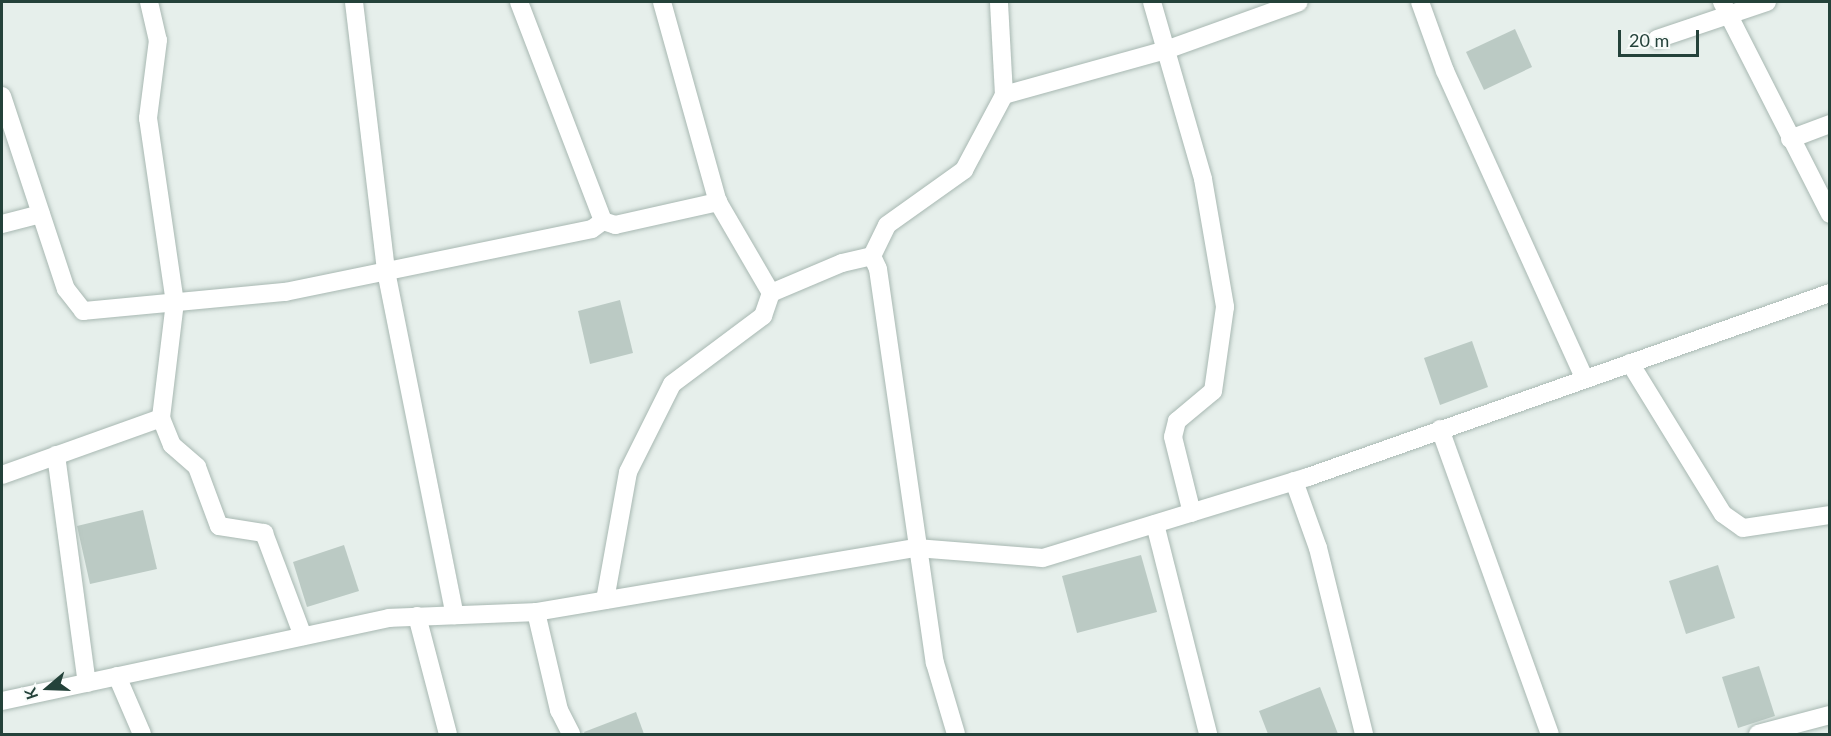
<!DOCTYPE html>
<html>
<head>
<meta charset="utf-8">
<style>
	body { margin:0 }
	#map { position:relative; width:1831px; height:736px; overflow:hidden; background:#e6efeb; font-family:Lato,sans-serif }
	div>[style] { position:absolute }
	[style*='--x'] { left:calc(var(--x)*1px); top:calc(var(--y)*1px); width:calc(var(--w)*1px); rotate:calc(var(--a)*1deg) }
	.building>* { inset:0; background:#bbcac4 }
	.roads { filter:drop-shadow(0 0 2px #a8b8b2) drop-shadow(0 0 2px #a8b8b2) }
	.street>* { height:18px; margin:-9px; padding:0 9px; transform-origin:9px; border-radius:9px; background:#fff }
	.secondary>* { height:18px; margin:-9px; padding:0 9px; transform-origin:9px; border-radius:9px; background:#fff }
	span { translate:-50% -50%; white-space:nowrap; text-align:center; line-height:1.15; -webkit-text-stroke:4.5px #f7fbf9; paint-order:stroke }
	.frame { position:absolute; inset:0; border:3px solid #24423a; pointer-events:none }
	.north { position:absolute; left:18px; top:658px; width:60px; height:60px; -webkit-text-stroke:4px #f7fbf9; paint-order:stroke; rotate:251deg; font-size:16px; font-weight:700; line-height:24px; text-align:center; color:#24423a }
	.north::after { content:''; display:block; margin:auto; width:21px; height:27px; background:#24423a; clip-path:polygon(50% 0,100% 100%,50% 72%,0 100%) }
	.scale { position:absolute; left:1618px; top:30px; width:81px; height:27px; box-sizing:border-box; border:3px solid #24423a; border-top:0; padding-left:8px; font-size:18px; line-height:21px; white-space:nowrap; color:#24423a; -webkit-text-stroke:4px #f7fbf9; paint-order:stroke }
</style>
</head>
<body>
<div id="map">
	<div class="building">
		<i style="clip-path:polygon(1515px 29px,1532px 67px,1484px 90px,1466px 52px)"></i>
		<i style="clip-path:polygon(620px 300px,633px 353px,590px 364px,578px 311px)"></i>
		<i style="clip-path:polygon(1472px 341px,1488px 387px,1440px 405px,1424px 358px)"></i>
		<i style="clip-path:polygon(143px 510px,157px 569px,90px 584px,77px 526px)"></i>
		<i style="clip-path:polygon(344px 545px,359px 591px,307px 607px,293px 562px)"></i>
		<i style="clip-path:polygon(1141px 555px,1157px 612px,1077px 633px,1062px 576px)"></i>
		<i style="clip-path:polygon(1718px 565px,1735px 618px,1686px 634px,1669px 581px)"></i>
		<i style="clip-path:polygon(1759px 666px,1775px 716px,1738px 728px,1722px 677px)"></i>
		<i style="clip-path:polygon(1320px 687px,1338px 734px,1268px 734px,1259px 711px)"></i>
		<i style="clip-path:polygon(636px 712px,644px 734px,585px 734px,584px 732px)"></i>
	</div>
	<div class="roads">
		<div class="street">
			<i style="--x:149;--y:2;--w:39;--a:77"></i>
			<i style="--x:158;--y:40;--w:79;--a:97.3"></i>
			<i style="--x:148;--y:118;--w:186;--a:81.7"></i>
			<i style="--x:175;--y:302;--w:117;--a:96.9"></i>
			<i style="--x:161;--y:418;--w:29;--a:68"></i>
			<i style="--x:172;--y:445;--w:33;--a:41"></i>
			<i style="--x:197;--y:467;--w:63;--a:69.6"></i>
			<i style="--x:219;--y:526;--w:46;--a:8.8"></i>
			<i style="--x:264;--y:533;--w:110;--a:69.3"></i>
			<i style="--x:354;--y:2;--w:271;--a:83.2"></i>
			<i style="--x:386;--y:271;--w:351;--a:78.7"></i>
			<i style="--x:519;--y:2;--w:235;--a:69"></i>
			<i style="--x:603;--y:221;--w:13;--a:18"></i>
			<i style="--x:615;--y:225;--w:106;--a:-12.6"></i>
			<i style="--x:662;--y:2;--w:208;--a:74.4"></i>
			<i style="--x:718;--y:202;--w:105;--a:59.8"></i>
			<i style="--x:1152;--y:2;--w:184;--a:73.9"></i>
			<i style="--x:1203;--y:179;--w:130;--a:80.2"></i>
			<i style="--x:1225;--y:307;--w:85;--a:98.1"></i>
			<i style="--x:1213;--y:391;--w:47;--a:140.2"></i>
			<i style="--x:1177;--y:421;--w:16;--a:104"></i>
			<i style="--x:1173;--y:437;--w:78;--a:76"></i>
			<i style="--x:1722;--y:2;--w:238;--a:63"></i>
			<i style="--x:1657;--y:39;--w:116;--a:-18.6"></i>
			<i style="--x:1004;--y:95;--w:168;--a:-15.5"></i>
			<i style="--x:1166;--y:50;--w:141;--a:-19.8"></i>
			<i style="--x:2;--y:96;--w:203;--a:71.7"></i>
			<i style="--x:66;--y:289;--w:28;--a:52"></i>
			<i style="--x:83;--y:311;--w:203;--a:-5.4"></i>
			<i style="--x:285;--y:292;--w:313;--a:-11.6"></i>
			<i style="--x:592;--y:229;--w:14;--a:-36"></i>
			<i style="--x:1790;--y:139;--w:43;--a:-20.6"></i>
			<i style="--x:2;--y:224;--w:40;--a:-14.4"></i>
			<i style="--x:872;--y:256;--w:14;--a:65"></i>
			<i style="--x:878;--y:269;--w:398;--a:81.8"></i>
			<i style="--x:935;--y:663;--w:74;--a:73.5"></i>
			<i style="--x:872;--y:256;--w:34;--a:-64"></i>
			<i style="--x:887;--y:225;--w:95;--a:-35.5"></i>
			<i style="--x:964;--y:170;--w:85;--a:-61.9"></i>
			<i style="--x:1004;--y:95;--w:93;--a:-93.1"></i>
			<i style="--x:1630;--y:363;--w:177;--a:58.4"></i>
			<i style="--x:1723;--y:514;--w:24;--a:35"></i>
			<i style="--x:1743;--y:528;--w:88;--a:-8.5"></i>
			<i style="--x:1440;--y:429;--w:324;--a:70.2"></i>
			<i style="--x:56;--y:455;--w:230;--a:82.3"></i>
			<i style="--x:2;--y:475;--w:169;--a:-19.7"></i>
			<i style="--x:1294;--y:481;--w:71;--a:70.3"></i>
			<i style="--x:1318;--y:548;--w:192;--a:76.1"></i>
			<i style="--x:1155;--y:524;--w:217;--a:75.8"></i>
			<i style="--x:605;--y:600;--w:130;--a:-79.8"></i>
			<i style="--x:628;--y:472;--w:98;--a:-63.4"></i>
			<i style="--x:672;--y:384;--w:114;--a:-36.8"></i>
			<i style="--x:763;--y:316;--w:24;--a:-71"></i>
			<i style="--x:771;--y:293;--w:77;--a:-22.9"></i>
			<i style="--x:842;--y:263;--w:31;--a:-13"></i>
			<i style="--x:536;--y:612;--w:101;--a:76.8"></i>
			<i style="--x:559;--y:710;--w:27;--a:63"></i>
			<i style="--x:417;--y:616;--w:122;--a:75.3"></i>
			<i style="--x:117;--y:676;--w:63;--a:66.7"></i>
			<i style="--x:2;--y:701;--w:396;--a:-12.1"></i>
			<i style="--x:389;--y:618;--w:147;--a:-2.3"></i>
			<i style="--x:536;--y:612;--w:385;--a:-9.6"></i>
			<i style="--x:916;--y:548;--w:127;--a:4.5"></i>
			<i style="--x:1043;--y:558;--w:277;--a:-17"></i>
			<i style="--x:1308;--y:477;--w:553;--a:-19.42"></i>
			<i style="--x:1758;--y:734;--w:74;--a:-14.8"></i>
		</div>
		<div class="secondary">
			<i style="--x:1420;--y:2;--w:73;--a:70.1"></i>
			<i style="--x:1445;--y:71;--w:338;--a:65.6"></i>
		</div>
	</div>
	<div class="frame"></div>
	<div class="north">K</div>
	<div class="scale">20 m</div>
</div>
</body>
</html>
